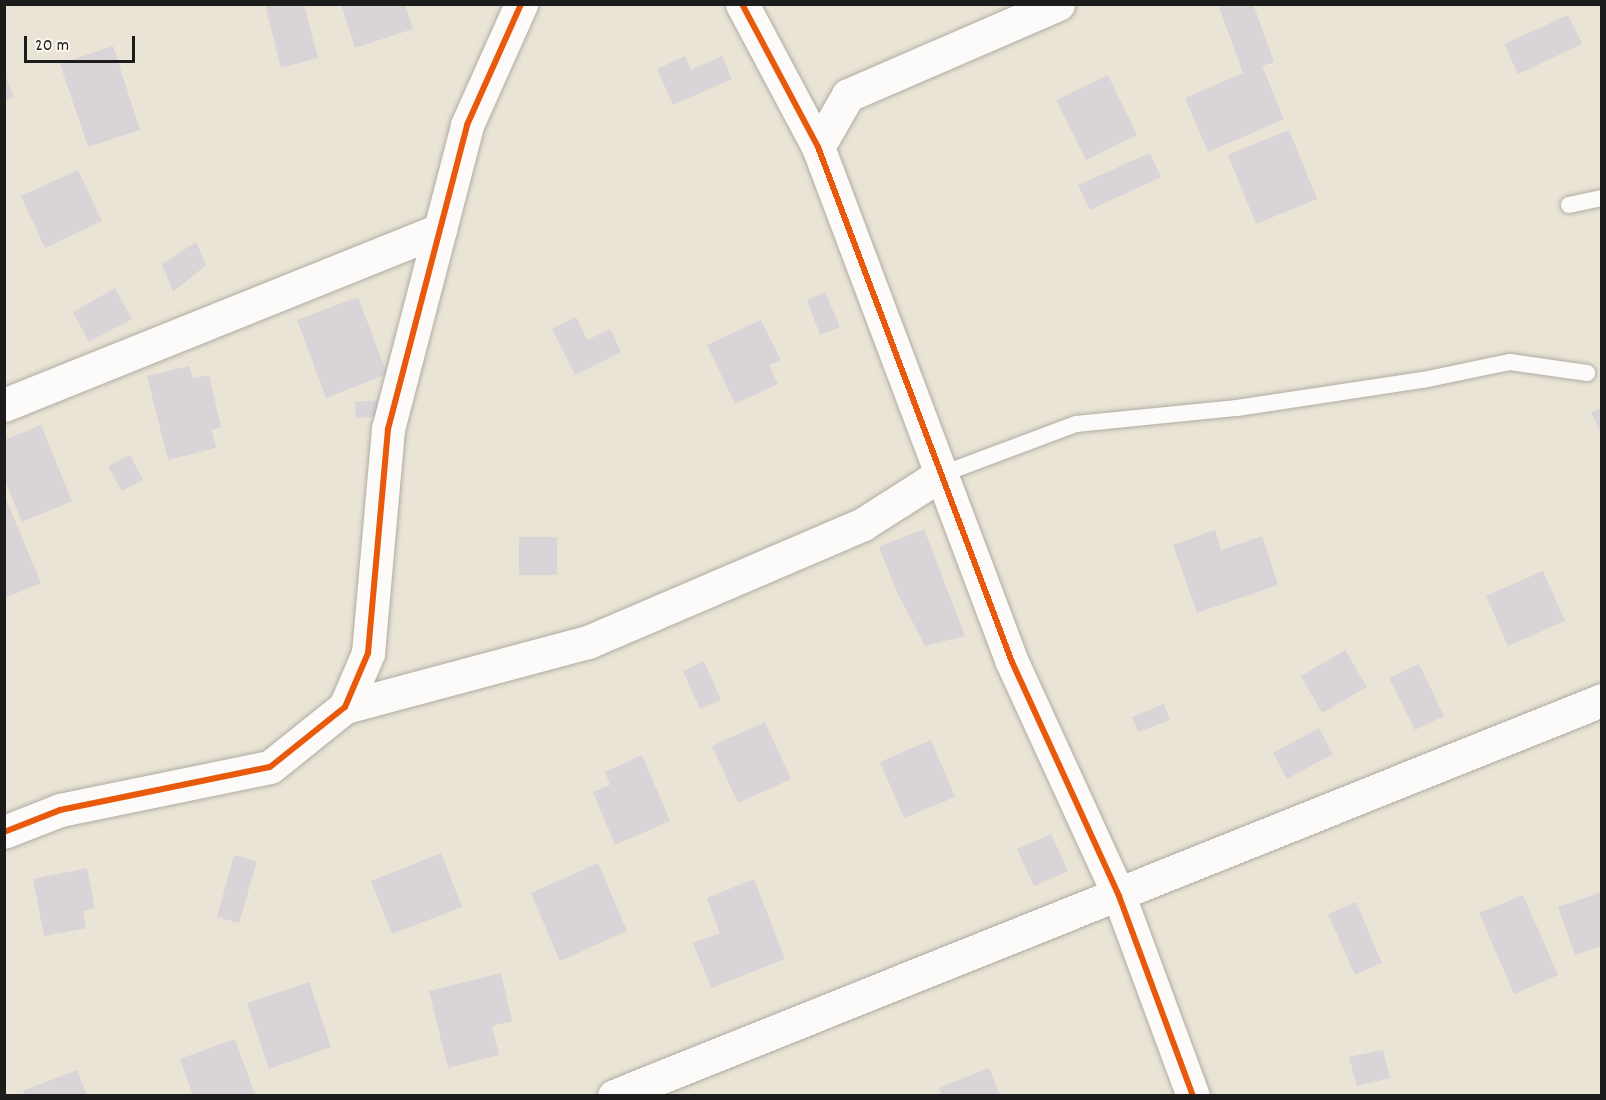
<!DOCTYPE html>
<html>
<head>
<meta charset="utf-8">
<style>
	body { margin:0 }
	#map { position:relative; width:1606px; height:1100px; overflow:hidden; background:#e9e4d5; font-family:Dekko,sans-serif }
	div>[style] { position:absolute }
	[style*='--x'] { left:calc(var(--x)*1px); top:calc(var(--y)*1px); width:calc(var(--w)*1px); rotate:calc(var(--a)*1deg) }
	.building>* { inset:0; background:#d9d4d7 }
	.roads { filter:drop-shadow(0 0 2px #afaca3) drop-shadow(0 0 2px #afaca3) }
	.service>* { height:16px; margin:-8px; padding:0 8px; transform-origin:8px; border-radius:8px; background:#fcfbf9 }
	.minor>* { height:33px; margin:-16.5px; padding:0 16.5px; transform-origin:16.5px; border-radius:16.5px; background:#fcfbf9 }
	.cycleway>* { height:6px; margin:-3px; padding:0 3px; transform-origin:3px; border-radius:3px; background:#e8590c }
	span { translate:-50% -50%; white-space:nowrap; text-align:center; line-height:1.15; -webkit-text-stroke:6px #fbf7ec; paint-order:stroke }
	.frame { position:absolute; inset:0; border:6px solid #1c1c1c; pointer-events:none }
	.scale { position:absolute; left:24px; top:36px; width:111px; height:27px; box-sizing:border-box; border:3px solid #1c1c1c; border-top:0; padding-left:8px; font-size:18px; line-height:21px; white-space:nowrap; color:#1c1c1c; -webkit-text-stroke:4px #fbf7ec; paint-order:stroke }
</style>
</head>
<body>
<div id="map">
	<div class="building">
		<i style="clip-path:polygon(265px 4px,304px 4px,318px 58px,281px 68px)"></i>
		<i style="clip-path:polygon(341px 4px,405px 4px,413px 29px,355px 48px)"></i>
		<i style="clip-path:polygon(1218px 4px,1253px 4px,1274px 62px,1262px 66px,1284px 119px,1208px 152px,1185px 98px,1243px 73px)"></i>
		<i style="clip-path:polygon(1568px 15px,1582px 44px,1518px 74px,1504px 44px)"></i>
		<i style="clip-path:polygon(113px 46px,140px 130px,88px 147px,60px 64px)"></i>
		<i style="clip-path:polygon(685px 56px,691px 70px,722px 56px,732px 79px,673px 105px,657px 69px)"></i>
		<i style="clip-path:polygon(4px 73px,14px 97px,4px 101px)"></i>
		<i style="clip-path:polygon(1108px 75px,1137px 135px,1086px 160px,1056px 100px)"></i>
		<i style="clip-path:polygon(1289px 130px,1317px 199px,1256px 224px,1228px 155px)"></i>
		<i style="clip-path:polygon(1150px 153px,1161px 177px,1090px 210px,1078px 185px)"></i>
		<i style="clip-path:polygon(78px 170px,102px 221px,45px 248px,21px 196px)"></i>
		<i style="clip-path:polygon(196px 242px,206px 265px,173px 292px,162px 264px)"></i>
		<i style="clip-path:polygon(115px 288px,132px 319px,89px 342px,73px 312px)"></i>
		<i style="clip-path:polygon(825px 292px,840px 327px,820px 335px,807px 300px)"></i>
		<i style="clip-path:polygon(358px 297px,387px 374px,326px 398px,297px 320px)"></i>
		<i style="clip-path:polygon(576px 317px,587px 340px,610px 329px,621px 352px,575px 375px,552px 329px)"></i>
		<i style="clip-path:polygon(761px 320px,781px 360px,769px 365px,778px 384px,735px 404px,707px 345px)"></i>
		<i style="clip-path:polygon(189px 366px,193px 378px,209px 375px,221px 427px,212px 430px,216px 448px,168px 460px,147px 376px)"></i>
		<i style="clip-path:polygon(382px 400px,383px 416px,356px 418px,355px 402px)"></i>
		<i style="clip-path:polygon(1602px 408px,1602px 436px,1591px 412px)"></i>
		<i style="clip-path:polygon(41px 425px,72px 501px,22px 522px,4px 478px,4px 440px)"></i>
		<i style="clip-path:polygon(130px 455px,143px 480px,122px 491px,108px 466px)"></i>
		<i style="clip-path:polygon(5px 497px,41px 583px,5px 598px)"></i>
		<i style="clip-path:polygon(924px 529px,965px 636px,925px 646px,897px 592px,879px 547px)"></i>
		<i style="clip-path:polygon(1215px 530px,1221px 550px,1262px 536px,1278px 585px,1197px 613px,1173px 545px)"></i>
		<i style="clip-path:polygon(519px 537px,557px 537px,557px 575px,519px 575px)"></i>
		<i style="clip-path:polygon(1543px 571px,1565px 621px,1508px 646px,1486px 596px)"></i>
		<i style="clip-path:polygon(1345px 650px,1367px 687px,1322px 713px,1301px 676px)"></i>
		<i style="clip-path:polygon(704px 661px,721px 700px,700px 709px,683px 671px)"></i>
		<i style="clip-path:polygon(1419px 664px,1444px 716px,1415px 730px,1389px 678px)"></i>
		<i style="clip-path:polygon(1164px 704px,1170px 720px,1138px 732px,1132px 717px)"></i>
		<i style="clip-path:polygon(765px 722px,791px 779px,738px 803px,712px 746px)"></i>
		<i style="clip-path:polygon(1319px 728px,1333px 754px,1287px 779px,1273px 753px)"></i>
		<i style="clip-path:polygon(931px 740px,955px 797px,904px 818px,880px 762px)"></i>
		<i style="clip-path:polygon(642px 755px,670px 821px,615px 845px,593px 792px,610px 785px,605px 772px)"></i>
		<i style="clip-path:polygon(1051px 834px,1068px 871px,1034px 886px,1017px 849px)"></i>
		<i style="clip-path:polygon(441px 853px,462px 907px,392px 934px,371px 881px)"></i>
		<i style="clip-path:polygon(234px 855px,257px 861px,239px 923px,217px 917px)"></i>
		<i style="clip-path:polygon(598px 863px,627px 931px,560px 961px,531px 893px)"></i>
		<i style="clip-path:polygon(87px 868px,95px 908px,83px 911px,86px 928px,44px 936px,33px 879px)"></i>
		<i style="clip-path:polygon(754px 879px,785px 959px,711px 988px,693px 943px,720px 933px,707px 898px)"></i>
		<i style="clip-path:polygon(1602px 892px,1602px 946px,1575px 955px,1558px 907px)"></i>
		<i style="clip-path:polygon(1523px 895px,1558px 975px,1514px 994px,1479px 913px)"></i>
		<i style="clip-path:polygon(1356px 902px,1382px 963px,1355px 975px,1328px 914px)"></i>
		<i style="clip-path:polygon(501px 973px,512px 1021px,492px 1026px,499px 1055px,448px 1068px,429px 991px)"></i>
		<i style="clip-path:polygon(309px 982px,331px 1047px,269px 1069px,247px 1003px)"></i>
		<i style="clip-path:polygon(235px 1039px,255px 1095px,193px 1095px,180px 1059px)"></i>
		<i style="clip-path:polygon(1383px 1050px,1390px 1078px,1357px 1086px,1349px 1057px)"></i>
		<i style="clip-path:polygon(989px 1068px,1000px 1095px,942px 1095px,939px 1088px)"></i>
		<i style="clip-path:polygon(77px 1070px,87px 1095px,25px 1095px,23px 1091px)"></i>
	</div>
	<div class="roads">
		<div class="service">
			<i style="--x:1569;--y:205;--w:34;--a:-12"></i>
			<i style="--x:940;--y:475;--w:145;--a:-20.6"></i>
			<i style="--x:1076;--y:424;--w:162;--a:-5.7"></i>
			<i style="--x:1237;--y:408;--w:188;--a:-8.6"></i>
			<i style="--x:1423;--y:380;--w:89;--a:-11.7"></i>
			<i style="--x:1510;--y:362;--w:78;--a:8.1"></i>
		</div>
		<div class="minor">
			<i style="--x:742;--y:4;--w:162;--a:62"></i>
			<i style="--x:818;--y:147;--w:550;--a:69.36"></i>
			<i style="--x:1012;--y:662;--w:257;--a:65.4"></i>
			<i style="--x:1119;--y:896;--w:213;--a:69.7"></i>
			<i style="--x:818;--y:147;--w:60;--a:-60"></i>
			<i style="--x:848;--y:95;--w:229;--a:-23.4"></i>
			<i style="--x:4;--y:405;--w:470;--a:-21.9"></i>
			<i style="--x:345;--y:707;--w:252;--a:-15"></i>
			<i style="--x:588;--y:642;--w:299;--a:-23.2"></i>
			<i style="--x:863;--y:524;--w:91;--a:-32.5"></i>
			<i style="--x:4;--y:832;--w:60;--a:-21.4"></i>
			<i style="--x:60;--y:810;--w:214;--a:-11.6"></i>
			<i style="--x:270;--y:767;--w:96;--a:-38.7"></i>
			<i style="--x:345;--y:707;--w:59;--a:-66.9"></i>
			<i style="--x:368;--y:653;--w:225;--a:-84.9"></i>
			<i style="--x:388;--y:429;--w:314;--a:-75.4"></i>
			<i style="--x:467;--y:125;--w:133;--a:-65.9"></i>
			<i style="--x:614;--y:1096;--w:1064;--a:-21.84"></i>
		</div>
	</div>
	<div class="cycleway">
		<i style="--x:742;--y:4;--w:162;--a:62"></i>
		<i style="--x:818;--y:147;--w:550;--a:69.36"></i>
		<i style="--x:1012;--y:662;--w:257;--a:65.4"></i>
		<i style="--x:1119;--y:896;--w:213;--a:69.7"></i>
		<i style="--x:4;--y:832;--w:60;--a:-21.4"></i>
		<i style="--x:60;--y:810;--w:214;--a:-11.6"></i>
		<i style="--x:270;--y:767;--w:96;--a:-38.7"></i>
		<i style="--x:345;--y:707;--w:59;--a:-66.9"></i>
		<i style="--x:368;--y:653;--w:225;--a:-84.9"></i>
		<i style="--x:388;--y:429;--w:314;--a:-75.4"></i>
		<i style="--x:467;--y:125;--w:133;--a:-65.9"></i>
	</div>
	<div class="frame"></div>
	<div class="scale">20 m</div>
</div>
</body>
</html>
